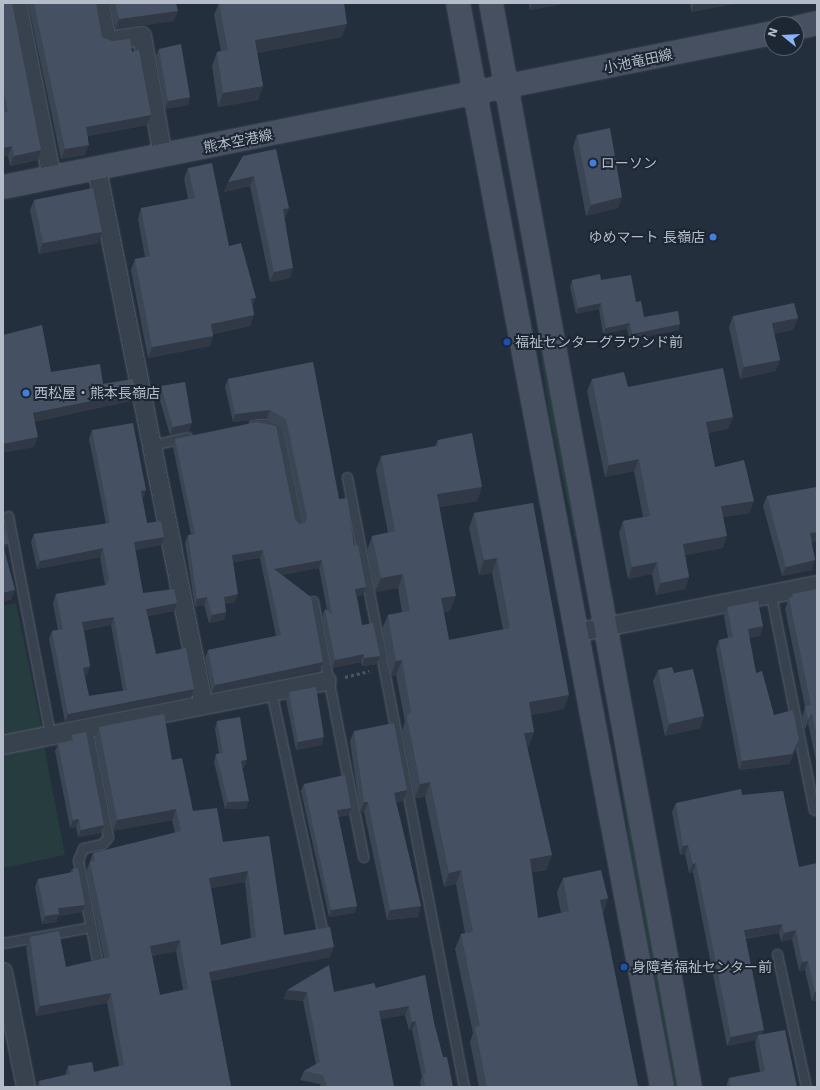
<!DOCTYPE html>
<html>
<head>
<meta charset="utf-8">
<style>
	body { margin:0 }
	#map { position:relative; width:820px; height:1090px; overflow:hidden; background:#242f3e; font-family:"DejaVu Sans","Noto Sans JP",sans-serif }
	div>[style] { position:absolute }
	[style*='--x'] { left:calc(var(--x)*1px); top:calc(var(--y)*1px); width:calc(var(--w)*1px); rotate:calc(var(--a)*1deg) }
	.green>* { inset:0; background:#263c3f }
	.path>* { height:2.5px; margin-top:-1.25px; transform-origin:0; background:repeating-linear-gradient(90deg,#44595c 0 3px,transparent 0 6px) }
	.roads { filter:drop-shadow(0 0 1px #565f6c) drop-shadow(0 0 1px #565f6c) }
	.lane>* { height:9px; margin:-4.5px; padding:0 4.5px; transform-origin:4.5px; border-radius:4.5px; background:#38414e }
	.street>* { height:18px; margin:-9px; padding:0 9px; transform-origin:9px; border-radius:9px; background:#38414e }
	.secondary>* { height:22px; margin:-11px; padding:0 11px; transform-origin:11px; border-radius:11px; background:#465061 }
	.wall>* { inset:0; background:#3b4654 }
	.shaded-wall>* { inset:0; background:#303945 }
	.building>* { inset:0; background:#455162 }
	.dots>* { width:11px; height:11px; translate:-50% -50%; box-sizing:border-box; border:2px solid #1d2633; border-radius:50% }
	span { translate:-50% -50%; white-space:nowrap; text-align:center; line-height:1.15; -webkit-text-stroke:4px #1d2633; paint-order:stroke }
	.street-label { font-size:14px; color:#b4bcc9 }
	.poi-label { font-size:14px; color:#b4bcc9 }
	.left { translate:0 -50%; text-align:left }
	.right { translate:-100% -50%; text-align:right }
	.frame { position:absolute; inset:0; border:4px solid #b4bcc9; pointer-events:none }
	.north { position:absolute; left:764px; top:16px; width:40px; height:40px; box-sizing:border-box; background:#1d2633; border:1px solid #59626f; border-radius:50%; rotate:288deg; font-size:11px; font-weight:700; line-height:16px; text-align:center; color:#b4bcc9 }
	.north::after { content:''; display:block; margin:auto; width:14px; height:18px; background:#8ab4f8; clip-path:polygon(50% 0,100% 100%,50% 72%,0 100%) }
</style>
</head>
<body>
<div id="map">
	<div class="green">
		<i style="clip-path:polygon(523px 230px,576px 536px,575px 538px,550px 418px)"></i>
		<i style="clip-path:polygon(16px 603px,42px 729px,3px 737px,3px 606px)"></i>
		<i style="clip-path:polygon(608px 695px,635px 854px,679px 1087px,675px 1087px,631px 853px)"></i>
		<i style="clip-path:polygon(44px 746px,65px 855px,3px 868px,3px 754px)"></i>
	</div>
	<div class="path">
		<i style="--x:345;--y:677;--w:25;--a:-14"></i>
	</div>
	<div class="roads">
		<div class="lane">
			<i style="--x:254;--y:424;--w:13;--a:0"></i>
			<i style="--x:267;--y:424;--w:13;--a:29"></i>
			<i style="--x:278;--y:430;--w:98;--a:78.2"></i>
			<i style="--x:152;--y:445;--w:36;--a:-13"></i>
			<i style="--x:347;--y:477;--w:621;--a:79.14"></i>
			<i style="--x:8;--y:516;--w:223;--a:79.1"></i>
			<i style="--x:771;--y:595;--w:219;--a:78.7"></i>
			<i style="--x:313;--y:601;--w:261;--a:78.9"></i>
			<i style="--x:271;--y:691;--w:248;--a:77.9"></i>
			<i style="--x:87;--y:727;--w:112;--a:79.2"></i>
			<i style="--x:108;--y:837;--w:9;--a:131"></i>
			<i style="--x:102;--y:844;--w:19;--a:168"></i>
			<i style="--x:83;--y:848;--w:13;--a:113"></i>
			<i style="--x:78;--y:860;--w:107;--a:79.2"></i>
			<i style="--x:3;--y:943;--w:88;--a:-10.4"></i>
			<i style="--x:777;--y:954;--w:136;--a:77.7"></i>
		</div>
		<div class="street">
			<i style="--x:17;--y:3;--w:178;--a:78.7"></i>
			<i style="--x:100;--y:3;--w:39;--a:80"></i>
			<i style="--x:107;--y:41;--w:35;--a:-8"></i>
			<i style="--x:142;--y:36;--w:122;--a:80.1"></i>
			<i style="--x:97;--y:169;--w:544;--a:78.77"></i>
			<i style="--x:575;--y:633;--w:247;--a:-11.2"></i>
			<i style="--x:3;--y:745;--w:330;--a:-11.2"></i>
			<i style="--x:3;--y:972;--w:117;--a:78.7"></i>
		</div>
		<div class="secondary">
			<i style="--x:458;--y:3;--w:1103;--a:79.34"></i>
			<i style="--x:491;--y:3;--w:1102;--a:79.6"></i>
			<i style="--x:796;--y:28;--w:22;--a:-13"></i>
			<i style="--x:3;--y:187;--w:784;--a:-11.32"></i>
		</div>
	</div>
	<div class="wall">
		<i style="clip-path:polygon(3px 3px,38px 160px,10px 166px,8px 156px,3px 157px)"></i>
		<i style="clip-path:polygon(28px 3px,96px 3px,102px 37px,147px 125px,88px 136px,85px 155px,61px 159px)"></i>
		<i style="clip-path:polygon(109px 3px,176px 3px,174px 21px,116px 29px)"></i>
		<i style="clip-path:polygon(219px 3px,344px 3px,342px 37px,257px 53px,263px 86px,258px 100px,218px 107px,212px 66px,217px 52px,221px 51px,214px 15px)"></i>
		<i style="clip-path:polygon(529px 3px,568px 3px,530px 10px)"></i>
		<i style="clip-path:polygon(690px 3px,738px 3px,691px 12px)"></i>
		<i style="clip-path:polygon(159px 49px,190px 97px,188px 105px,165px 109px,156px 56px)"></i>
		<i style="clip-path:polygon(577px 135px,622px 197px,618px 208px,586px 216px,573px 147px)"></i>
		<i style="clip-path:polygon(243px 156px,289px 208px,285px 218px,284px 218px,290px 278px,270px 282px,250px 186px,224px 192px)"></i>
		<i style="clip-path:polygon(188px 168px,229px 246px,253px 307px,254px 315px,250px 326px,213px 334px,213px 336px,210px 346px,148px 358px,131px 270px,135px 259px,145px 257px,138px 219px,141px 208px,188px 199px,184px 179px)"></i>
		<i style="clip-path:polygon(34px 200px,98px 243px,39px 254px,30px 210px)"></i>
		<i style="clip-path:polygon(572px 280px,601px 280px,636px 302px,644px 317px,680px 324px,678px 330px,630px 340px,627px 329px,603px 334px,599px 309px,576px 314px,570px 287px)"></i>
		<i style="clip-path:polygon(733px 316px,798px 318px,793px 330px,774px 333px,780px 360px,775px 371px,740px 379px,729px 327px)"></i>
		<i style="clip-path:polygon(313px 362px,339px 499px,366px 587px,363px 595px,357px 596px,362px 625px,380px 656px,377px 664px,362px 666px,361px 662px,332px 668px,322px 617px,325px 609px,327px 610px,319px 568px,282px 575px,323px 662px,320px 670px,212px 693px,205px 658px,208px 650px,276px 636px,260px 558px,233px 562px,235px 602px,225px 604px,226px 612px,224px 620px,209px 623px,204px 605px,195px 607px,185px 543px,188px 535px,191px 535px,173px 447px,175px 439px,299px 524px,303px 523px,283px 427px,267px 418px,233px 422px,225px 387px,228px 379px)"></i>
		<i style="clip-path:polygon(592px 379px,628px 387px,733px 417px,728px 429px,708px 433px,715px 467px,754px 501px,749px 513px,723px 517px,723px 548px,685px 555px,689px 577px,685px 589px,656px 595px,652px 574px,628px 579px,619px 533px,623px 521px,643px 517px,634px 471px,605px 477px,587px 391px)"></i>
		<i style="clip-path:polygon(161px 386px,189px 431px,170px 435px,158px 394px)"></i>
		<i style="clip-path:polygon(evenodd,92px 430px,146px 490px,143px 498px,142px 498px,147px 523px,164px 537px,161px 545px,135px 550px,143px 593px,177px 603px,174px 611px,148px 616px,156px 654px,194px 689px,191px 697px,65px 722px,49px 639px,52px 631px,58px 630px,53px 603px,56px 594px,105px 585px,100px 557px,37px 569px,31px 542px,34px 534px,106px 524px,89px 439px,92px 430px,111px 625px,123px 691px,89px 696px,84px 675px,87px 675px,90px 666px,84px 630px,111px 625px)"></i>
		<i style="clip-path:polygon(438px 440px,482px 487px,477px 501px,439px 507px,450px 611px,444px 612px,449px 640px,503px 630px,492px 573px,479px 575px,469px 528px,474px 513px,533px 503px,564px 709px,531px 715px,534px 732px,529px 746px,527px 746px,547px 870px,532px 872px,538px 918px,561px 913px,557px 892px,563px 878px,608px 898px,603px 913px,638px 1087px,479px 1087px,470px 1042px,473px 1033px,455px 949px,461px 934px,465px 933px,456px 884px,444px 887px,425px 797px,415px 798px,402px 731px,405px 722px,396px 675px,391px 676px,382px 629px,388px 615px,402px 612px,398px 588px,375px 592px,367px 551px,372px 536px,388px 533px,376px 470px,381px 456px,435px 446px)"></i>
		<i style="clip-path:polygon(817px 487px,817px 541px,811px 542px,812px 570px,782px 576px,763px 506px,767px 496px)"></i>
		<i style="clip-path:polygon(817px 589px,817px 766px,808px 723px,804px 731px,802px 717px,805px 707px,785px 609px,789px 598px,791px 598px,792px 594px)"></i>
		<i style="clip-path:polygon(727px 607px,763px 626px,760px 636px,749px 638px,756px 673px,774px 715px,799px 740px,796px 749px,789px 764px,739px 770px,716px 649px,719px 640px,728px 638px,724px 616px)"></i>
		<i style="clip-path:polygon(658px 670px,674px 673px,704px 716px,700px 728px,665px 736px,653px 681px)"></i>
		<i style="clip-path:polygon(289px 692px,322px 745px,296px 750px,286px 700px)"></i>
		<i style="clip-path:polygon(217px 721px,244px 768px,242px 768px,246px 809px,225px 809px,214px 762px,216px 754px,219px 754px,215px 729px)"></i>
		<i style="clip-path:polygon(evenodd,99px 727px,172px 760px,193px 811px,223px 842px,269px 836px,284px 935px,330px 957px,211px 981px,231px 1087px,37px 1087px,39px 1081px,65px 1075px,68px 1066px,94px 1072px,119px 1066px,107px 1003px,36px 1016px,26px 948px,30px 937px,66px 967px,104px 958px,86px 872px,93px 853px,175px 833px,172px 820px,113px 831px,95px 738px,99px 727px,245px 882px,251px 938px,221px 945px,211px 888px,245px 882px,99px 727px,176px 951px,183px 990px,160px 995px,152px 956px,176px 951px)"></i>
		<i style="clip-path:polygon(354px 731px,403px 801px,396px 802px,421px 906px,418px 917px,387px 920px,364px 812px,360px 812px,350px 741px)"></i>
		<i style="clip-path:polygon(72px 735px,101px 833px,78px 837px,76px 827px,70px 828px,55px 751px,58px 744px,70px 742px)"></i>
		<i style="clip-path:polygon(304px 784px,351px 808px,349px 815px,338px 817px,357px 906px,354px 913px,329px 917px,301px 791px)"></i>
		<i style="clip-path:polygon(783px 791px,817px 1000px,812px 1001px,805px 970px,799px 971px,792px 939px,781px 942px,779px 933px,745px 939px,762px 1034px,797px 1087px,726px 1087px,729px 1078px,760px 1072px,755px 1044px,756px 1040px,727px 1046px,693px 872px,689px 873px,685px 854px,680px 855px,672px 812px,676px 803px)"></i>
		<i style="clip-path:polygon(72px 869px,82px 912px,58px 916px,56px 922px,42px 924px,35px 887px,38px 879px,70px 873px)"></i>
		<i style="clip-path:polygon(425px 975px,434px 1023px,443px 1057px,453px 1087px,421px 1087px,420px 1082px,422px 1077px,412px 1030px,409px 1030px,405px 1015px,380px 1019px,394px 1087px,321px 1087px,320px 1084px,300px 1080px,304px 1071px,316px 1064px,303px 1001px,284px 999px,287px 990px,334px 992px,376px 988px)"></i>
	</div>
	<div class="shaded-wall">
		<i style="clip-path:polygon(532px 3px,568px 3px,530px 10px)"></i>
		<i style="clip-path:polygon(694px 3px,738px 3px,691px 12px)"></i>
		<i style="clip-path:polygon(178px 11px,174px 21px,116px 29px,119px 19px)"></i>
		<i style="clip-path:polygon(347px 24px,342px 37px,250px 54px,255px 40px)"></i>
		<i style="clip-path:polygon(263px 86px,258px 100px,218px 107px,223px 93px)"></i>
		<i style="clip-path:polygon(190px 97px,188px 105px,165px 109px,168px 101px)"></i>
		<i style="clip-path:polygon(151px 115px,147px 125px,82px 137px,86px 127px)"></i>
		<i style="clip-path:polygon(89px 145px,85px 155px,61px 159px,65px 149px)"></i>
		<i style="clip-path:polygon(12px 146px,8px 156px,3px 157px,3px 148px)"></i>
		<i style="clip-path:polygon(41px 150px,38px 160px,10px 166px,14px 156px)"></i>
		<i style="clip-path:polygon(254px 176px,250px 186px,224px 192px,228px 182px)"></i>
		<i style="clip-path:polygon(622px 197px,618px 208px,586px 216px,591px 205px)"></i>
		<i style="clip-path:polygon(289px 208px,285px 218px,279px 219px,283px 209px)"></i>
		<i style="clip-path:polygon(102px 232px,98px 243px,39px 254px,43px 243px)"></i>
		<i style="clip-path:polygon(293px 268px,290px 278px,270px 282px,274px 272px)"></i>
		<i style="clip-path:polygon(256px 298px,252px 308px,251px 299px)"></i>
		<i style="clip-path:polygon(601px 303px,599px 309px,576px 314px,578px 308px)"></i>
		<i style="clip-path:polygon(254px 315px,250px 326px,207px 335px,211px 324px)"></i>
		<i style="clip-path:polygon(798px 318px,793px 330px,768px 335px,772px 323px)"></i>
		<i style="clip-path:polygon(630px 323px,627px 329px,603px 334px,606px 328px)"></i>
		<i style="clip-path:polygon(680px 324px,678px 330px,630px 340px,632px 334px)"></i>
		<i style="clip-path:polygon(213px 336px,210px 346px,148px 358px,152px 347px)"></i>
		<i style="clip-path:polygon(780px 360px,775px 371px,740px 379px,744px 367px)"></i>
		<i style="clip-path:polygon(136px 392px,132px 401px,30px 423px,33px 413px)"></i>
		<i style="clip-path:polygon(270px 410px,267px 418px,233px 422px,235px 414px)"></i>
		<i style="clip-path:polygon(733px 417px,728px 429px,701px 434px,706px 422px)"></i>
		<i style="clip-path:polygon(192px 423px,189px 431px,170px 435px,173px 427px)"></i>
		<i style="clip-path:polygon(38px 437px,34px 447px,3px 453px,3px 444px)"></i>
		<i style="clip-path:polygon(639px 459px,634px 471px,605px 477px,609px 465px)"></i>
		<i style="clip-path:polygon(482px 487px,477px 501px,431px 508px,437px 494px)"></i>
		<i style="clip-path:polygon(146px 490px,143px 498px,138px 500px,141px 491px)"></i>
		<i style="clip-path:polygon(754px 501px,749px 513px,716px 518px,721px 506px)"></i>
		<i style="clip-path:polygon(817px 532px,817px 541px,806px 543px,810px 533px)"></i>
		<i style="clip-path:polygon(727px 536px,723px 548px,678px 556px,683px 544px)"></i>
		<i style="clip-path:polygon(164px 537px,161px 545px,131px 551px,134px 542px)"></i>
		<i style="clip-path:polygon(8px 544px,4px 554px,3px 545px)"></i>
		<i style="clip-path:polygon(103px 548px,100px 557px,37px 569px,40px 561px)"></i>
		<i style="clip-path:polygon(263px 550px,260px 558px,229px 563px,232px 555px)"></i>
		<i style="clip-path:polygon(497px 558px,492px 573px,479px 575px,484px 560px)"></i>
		<i style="clip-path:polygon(322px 560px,319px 568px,271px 577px,274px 569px)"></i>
		<i style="clip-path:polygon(815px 560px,812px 570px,782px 576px,786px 567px)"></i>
		<i style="clip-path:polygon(657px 562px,652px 574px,628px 579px,632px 567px)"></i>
		<i style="clip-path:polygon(403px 574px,398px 588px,375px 592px,381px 578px)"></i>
		<i style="clip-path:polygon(689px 577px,685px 589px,656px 595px,661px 583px)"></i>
		<i style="clip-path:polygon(366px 587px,363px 595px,352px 597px,355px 589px)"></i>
		<i style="clip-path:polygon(15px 590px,11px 600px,3px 602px,3px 593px)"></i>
		<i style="clip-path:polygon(238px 594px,235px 602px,221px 605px,224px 597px)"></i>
		<i style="clip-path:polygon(456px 596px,450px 611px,436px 613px,441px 598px)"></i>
		<i style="clip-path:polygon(207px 597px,204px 605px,195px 607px,197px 599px)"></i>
		<i style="clip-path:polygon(177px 603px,174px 611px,143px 617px,146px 609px)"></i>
		<i style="clip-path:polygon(226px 612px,224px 620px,209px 623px,212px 615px)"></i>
		<i style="clip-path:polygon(114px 617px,111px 625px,79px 630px,82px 622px)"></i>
		<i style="clip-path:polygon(763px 626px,760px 636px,744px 639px,748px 629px)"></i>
		<i style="clip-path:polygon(364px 654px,361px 662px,332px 668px,335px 660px)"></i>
		<i style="clip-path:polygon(380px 656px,377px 664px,362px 666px,364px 658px)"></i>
		<i style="clip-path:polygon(402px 660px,396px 675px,391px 676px,396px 661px)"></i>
		<i style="clip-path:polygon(323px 662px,320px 670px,212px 693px,215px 685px)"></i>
		<i style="clip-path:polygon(90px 666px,87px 675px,80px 676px,83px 668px)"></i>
		<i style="clip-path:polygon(194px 689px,191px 697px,65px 722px,68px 714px)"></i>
		<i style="clip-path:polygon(569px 695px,564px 709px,524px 716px,529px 702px)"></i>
		<i style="clip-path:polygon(812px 713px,808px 723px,804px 731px,808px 720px)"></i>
		<i style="clip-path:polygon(704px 716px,700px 728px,665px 736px,669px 724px)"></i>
		<i style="clip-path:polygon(534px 732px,529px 746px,519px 748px,524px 733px)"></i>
		<i style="clip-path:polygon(324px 737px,322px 745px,296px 750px,298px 742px)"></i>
		<i style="clip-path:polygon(799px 740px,796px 749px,789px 764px,739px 770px,742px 761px)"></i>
		<i style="clip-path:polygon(247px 760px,244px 768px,238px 769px,241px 761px)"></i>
		<i style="clip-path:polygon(430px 782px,425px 797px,415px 798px,420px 784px)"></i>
		<i style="clip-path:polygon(407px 790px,403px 801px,390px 803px,394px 793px)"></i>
		<i style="clip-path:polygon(249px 801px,246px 809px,225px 809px,228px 802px)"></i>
		<i style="clip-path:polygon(364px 802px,368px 802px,364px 812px,360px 812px)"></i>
		<i style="clip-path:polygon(351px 808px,349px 815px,334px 817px,337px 810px)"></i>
		<i style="clip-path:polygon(176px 809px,172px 820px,113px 831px,117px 820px)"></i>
		<i style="clip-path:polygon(79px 819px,76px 827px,70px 828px,73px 820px)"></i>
		<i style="clip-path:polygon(104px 825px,101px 833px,78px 837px,81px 830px)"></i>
		<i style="clip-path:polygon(688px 845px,685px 854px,680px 855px,683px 846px)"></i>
		<i style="clip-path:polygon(552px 855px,547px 870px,524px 874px,530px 859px)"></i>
		<i style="clip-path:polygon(696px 863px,693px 872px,689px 873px,693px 864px)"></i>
		<i style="clip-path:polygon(461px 870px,456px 884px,444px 887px,449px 873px)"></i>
		<i style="clip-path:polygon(248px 871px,245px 882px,205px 889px,209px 878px)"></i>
		<i style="clip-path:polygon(608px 898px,603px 913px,600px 900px)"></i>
		<i style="clip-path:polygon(85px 905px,82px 912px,58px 916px,56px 922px,42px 924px,45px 916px,58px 908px)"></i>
		<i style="clip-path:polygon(357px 906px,354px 913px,329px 917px,331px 910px)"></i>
		<i style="clip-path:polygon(421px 906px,418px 917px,387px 920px,390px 910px)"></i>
		<i style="clip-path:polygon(782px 924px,779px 933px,740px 939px,744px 930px)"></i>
		<i style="clip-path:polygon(796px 930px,792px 939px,781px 942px,784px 933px)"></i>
		<i style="clip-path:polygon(180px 940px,176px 951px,146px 957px,150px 946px)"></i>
		<i style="clip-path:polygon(334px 947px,330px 957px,205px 982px,209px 972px)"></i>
		<i style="clip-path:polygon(808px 961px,805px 970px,799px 971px,802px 962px)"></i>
		<i style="clip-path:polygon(287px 990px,307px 992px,303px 1001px,284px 999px)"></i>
		<i style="clip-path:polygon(817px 991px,817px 1000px,812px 1001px,815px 992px)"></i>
		<i style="clip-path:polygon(111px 993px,107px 1003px,36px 1016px,40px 1006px)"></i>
		<i style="clip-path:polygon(409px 1006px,405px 1015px,376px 1020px,379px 1011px)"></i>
		<i style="clip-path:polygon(416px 1021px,412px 1030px,409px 1030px,412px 1022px)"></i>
		<i style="clip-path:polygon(764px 1030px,760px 1039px,758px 1035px,756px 1040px,727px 1046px,731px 1037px)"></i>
	</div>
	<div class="building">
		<i style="clip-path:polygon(3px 3px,12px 3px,41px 150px,14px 156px,12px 146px,3px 148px,3px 112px,8px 112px,3px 88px)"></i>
		<i style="clip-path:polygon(34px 3px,96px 3px,102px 37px,112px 41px,130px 39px,132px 52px,139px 50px,151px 115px,86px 127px,89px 145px,65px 149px)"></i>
		<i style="clip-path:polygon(115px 3px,176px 3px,178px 11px,119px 19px)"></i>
		<i style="clip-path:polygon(219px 3px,344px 3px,347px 24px,255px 40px,263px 86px,223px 93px,217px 52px,228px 50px)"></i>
		<i style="clip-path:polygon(181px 44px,190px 97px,168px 101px,159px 49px)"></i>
		<i style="clip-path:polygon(610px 128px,622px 197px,591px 205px,577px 135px)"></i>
		<i style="clip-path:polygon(276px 149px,289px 208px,283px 209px,293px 268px,274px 272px,254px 176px,228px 182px,243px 156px)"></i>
		<i style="clip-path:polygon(212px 163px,229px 246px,241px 243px,256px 298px,251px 299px,254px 315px,211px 324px,213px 336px,152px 347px,135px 259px,150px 256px,141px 208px,195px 198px,188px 168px)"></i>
		<i style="clip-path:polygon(93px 188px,102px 232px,43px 243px,34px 200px)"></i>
		<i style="clip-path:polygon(600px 274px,601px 280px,631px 275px,636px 302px,641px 301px,644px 317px,678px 311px,680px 324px,632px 334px,630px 323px,606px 328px,601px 303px,578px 308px,572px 280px)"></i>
		<i style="clip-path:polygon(794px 303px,798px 318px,772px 323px,780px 360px,744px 367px,733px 316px)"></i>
		<i style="clip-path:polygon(42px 325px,51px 372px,100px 364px,103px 384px,133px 379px,136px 392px,33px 413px,38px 437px,3px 444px,3px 335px)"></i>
		<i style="clip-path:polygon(313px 362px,339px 499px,347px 498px,354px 546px,358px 545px,366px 587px,355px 589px,362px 625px,373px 623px,380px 656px,364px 658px,364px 654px,335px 660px,325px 609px,332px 614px,322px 560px,274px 569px,311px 597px,323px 662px,215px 685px,208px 650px,281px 635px,263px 550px,232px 555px,238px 594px,224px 597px,226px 612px,212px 615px,207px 597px,197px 599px,188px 535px,195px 534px,175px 439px,257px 422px,276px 426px,295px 519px,299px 524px,305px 523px,307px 517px,286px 419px,270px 410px,235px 414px,228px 379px)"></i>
		<i style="clip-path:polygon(723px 368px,733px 417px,706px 422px,715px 467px,744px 460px,754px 501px,721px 506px,727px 536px,683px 544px,689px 577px,661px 583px,657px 562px,632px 567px,623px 521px,650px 516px,639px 459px,609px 465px,592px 379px,624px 372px,628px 387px)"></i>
		<i style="clip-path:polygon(185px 382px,192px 423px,173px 427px,161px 386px)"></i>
		<i style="clip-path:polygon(evenodd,133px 423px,146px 490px,141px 491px,147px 523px,161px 521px,164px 537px,134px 542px,143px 593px,174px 589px,177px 603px,146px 609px,156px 654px,186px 648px,194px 689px,68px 714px,52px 631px,63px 629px,56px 594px,106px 585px,109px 580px,103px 548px,40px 561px,34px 534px,110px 523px,92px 430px,133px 423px,114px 617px,127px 690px,89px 696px,83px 668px,90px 666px,82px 622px,114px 617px)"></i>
		<i style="clip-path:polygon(472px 433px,482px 487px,437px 494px,456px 596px,441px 598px,449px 640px,510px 628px,497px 558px,484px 560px,474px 513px,533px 503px,569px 695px,529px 702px,534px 732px,524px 733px,552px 855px,530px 859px,538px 918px,569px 911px,563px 878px,601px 870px,608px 898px,600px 900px,638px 1087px,487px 1087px,475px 1027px,480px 1026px,461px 934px,473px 932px,461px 870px,449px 873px,430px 782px,420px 784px,407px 717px,411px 711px,402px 660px,396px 661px,388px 615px,410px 611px,403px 574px,381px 578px,372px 536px,395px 531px,381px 456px,438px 446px,438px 440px)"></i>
		<i style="clip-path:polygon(817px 487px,817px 532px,810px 533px,815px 560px,786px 567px,767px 496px)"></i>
		<i style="clip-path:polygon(3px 522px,8px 544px,3px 545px,15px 590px,3px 593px)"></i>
		<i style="clip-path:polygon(817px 589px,817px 737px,812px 713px,808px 720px,805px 706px,811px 705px,789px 598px,793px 597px,792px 594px)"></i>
		<i style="clip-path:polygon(758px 601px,763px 626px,748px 629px,756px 673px,762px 671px,774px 715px,793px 710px,799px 740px,792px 754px,742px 761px,719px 640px,733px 637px,727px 607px)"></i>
		<i style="clip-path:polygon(672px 667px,674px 673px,693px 669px,704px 716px,669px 724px,658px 670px)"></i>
		<i style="clip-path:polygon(316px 687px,324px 737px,298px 742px,289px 692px)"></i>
		<i style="clip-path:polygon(evenodd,164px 714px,172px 760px,182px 758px,193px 811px,217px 808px,223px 842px,269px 836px,284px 935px,330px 927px,334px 947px,209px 972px,231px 1087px,41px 1087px,39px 1081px,70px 1074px,68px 1066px,92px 1062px,94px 1072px,124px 1065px,111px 993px,40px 1006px,30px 937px,59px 931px,66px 967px,110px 957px,90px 862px,95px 861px,93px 853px,181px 831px,176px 809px,117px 820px,99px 727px,164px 714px,248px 871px,256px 937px,221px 945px,209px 878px,248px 871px,164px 714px,180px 940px,188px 989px,160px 995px,150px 946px,180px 940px)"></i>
		<i style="clip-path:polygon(240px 717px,247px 760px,241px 761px,249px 801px,228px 802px,216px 754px,223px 753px,217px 721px)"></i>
		<i style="clip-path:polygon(394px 723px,407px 790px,394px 793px,421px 906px,390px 910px,368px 802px,364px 802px,354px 731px)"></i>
		<i style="clip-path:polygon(86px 732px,104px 825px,81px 830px,79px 819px,73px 820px,58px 744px,73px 741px,72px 735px)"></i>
		<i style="clip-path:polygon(345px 775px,351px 808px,337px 810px,357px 906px,331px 910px,304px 784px)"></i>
		<i style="clip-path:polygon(741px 789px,742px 795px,783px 791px,799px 867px,817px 863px,817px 991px,815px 992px,808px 961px,802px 962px,796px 930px,784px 933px,782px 924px,744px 930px,764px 1030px,731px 1037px,696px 863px,693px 864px,688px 845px,683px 846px,676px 803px)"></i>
		<i style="clip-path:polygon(78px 868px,85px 905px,58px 908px,59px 914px,45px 916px,38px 879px,73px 872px,72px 869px)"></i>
		<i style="clip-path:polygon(329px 965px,334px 992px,374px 983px,376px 988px,425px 975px,434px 1023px,443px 1057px,447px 1057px,453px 1087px,425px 1087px,423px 1074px,426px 1073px,416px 1021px,412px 1022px,409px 1006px,379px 1011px,394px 1087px,327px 1087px,323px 1075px,304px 1071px,320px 1062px,307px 992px,287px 990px)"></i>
		<i style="clip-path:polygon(785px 1030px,797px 1087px,731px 1087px,729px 1078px,765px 1071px,758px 1035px)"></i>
	</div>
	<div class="dots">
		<i style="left:593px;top:163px;background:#3f7fe0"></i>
		<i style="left:713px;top:237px;background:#3f7fe0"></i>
		<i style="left:507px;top:342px;background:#1a4fb4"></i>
		<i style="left:26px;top:393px;background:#3f7fe0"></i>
		<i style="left:624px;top:967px;background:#1a4fb4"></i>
	</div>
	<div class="street-label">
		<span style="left:638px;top:61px;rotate:-12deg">小池竜田線</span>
		<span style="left:238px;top:141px;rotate:-11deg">熊本空港線</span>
	</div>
	<div class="poi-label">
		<span class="left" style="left:601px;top:163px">ローソン</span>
		<span class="right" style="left:705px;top:237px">ゆめマート 長嶺店</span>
		<span class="left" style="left:515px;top:342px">福祉センターグラウンド前</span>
		<span class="left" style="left:34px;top:393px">西松屋・熊本長嶺店</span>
		<span class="left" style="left:632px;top:967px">身障者福祉センター前</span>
	</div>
	<div class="frame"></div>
	<div class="north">N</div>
</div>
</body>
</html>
